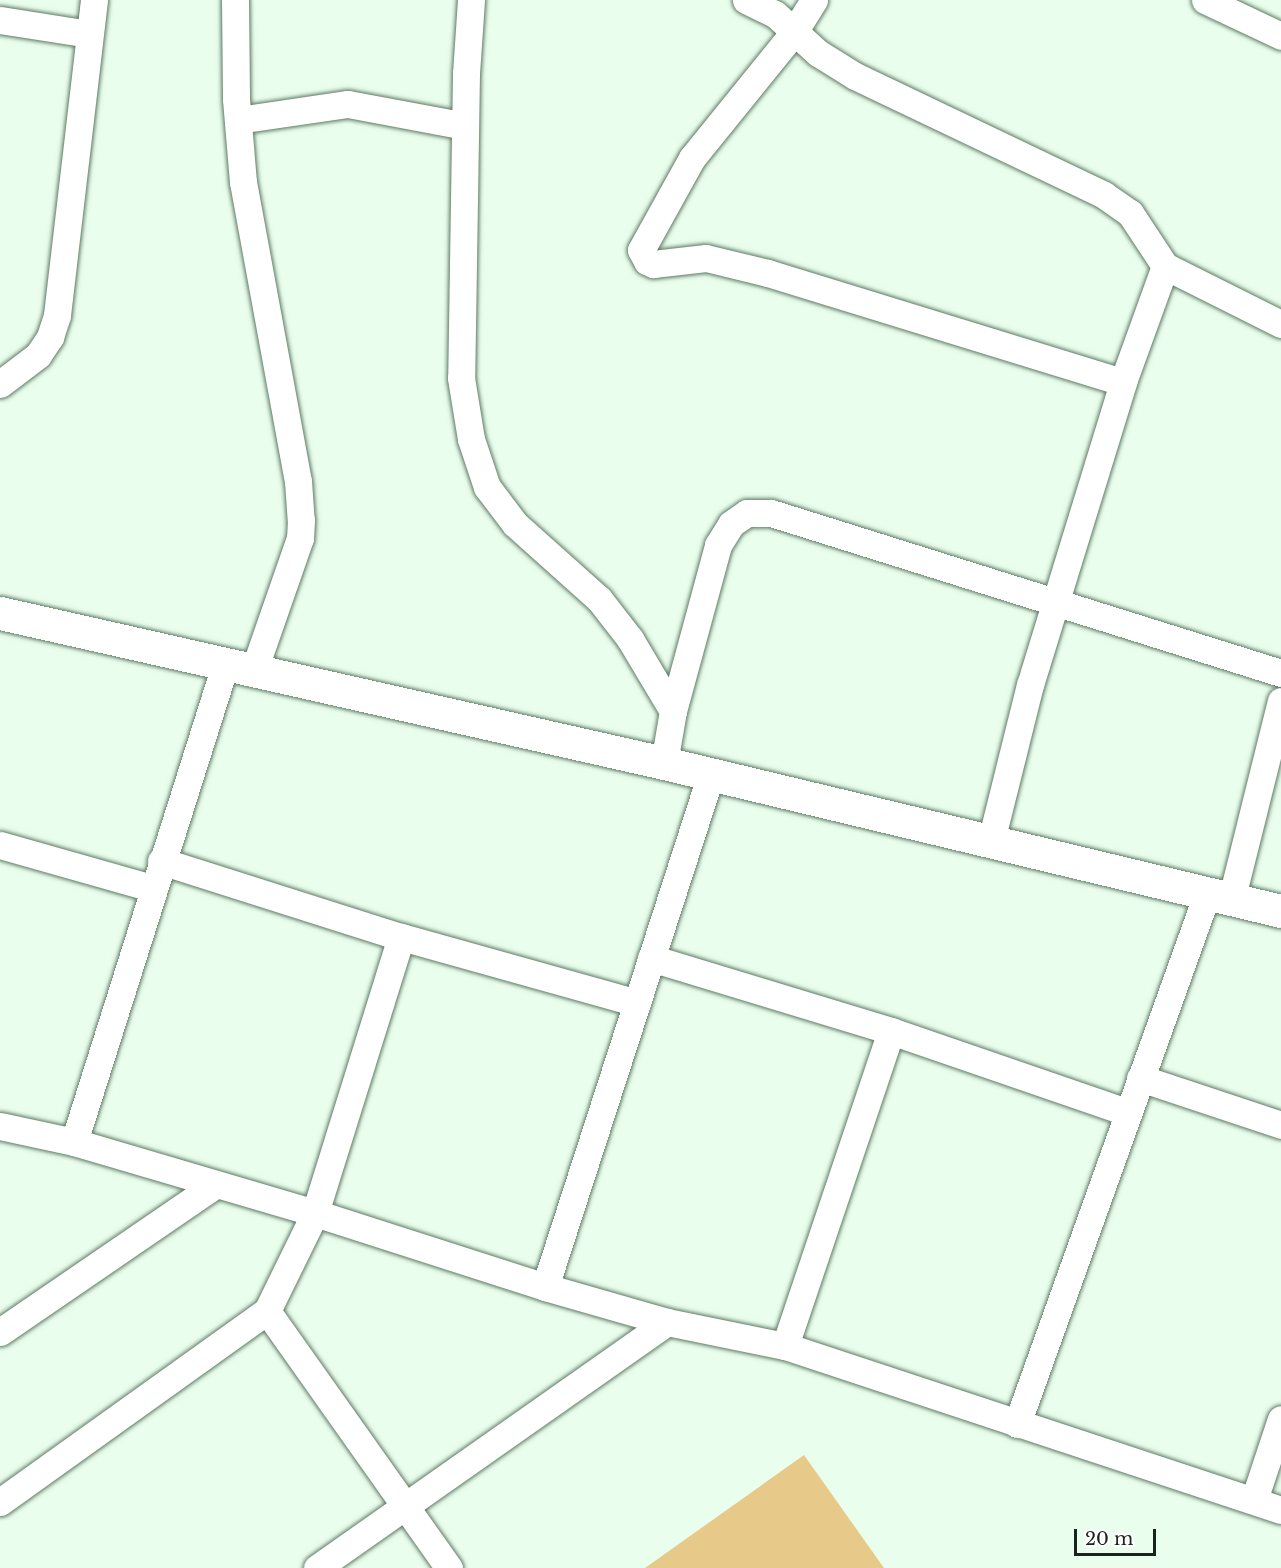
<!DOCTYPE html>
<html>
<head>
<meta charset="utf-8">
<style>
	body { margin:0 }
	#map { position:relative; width:1281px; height:1568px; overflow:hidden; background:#eafeee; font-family:"Libre Baskerville",serif }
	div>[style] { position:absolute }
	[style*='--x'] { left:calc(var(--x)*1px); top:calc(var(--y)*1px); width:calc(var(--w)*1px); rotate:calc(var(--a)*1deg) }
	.green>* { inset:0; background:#e7ca8a }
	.roads { filter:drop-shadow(0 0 2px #5d7a63) drop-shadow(0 0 2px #5d7a63) }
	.street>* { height:27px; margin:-13.5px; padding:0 13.5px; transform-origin:13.5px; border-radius:13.5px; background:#fff }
	.secondary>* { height:33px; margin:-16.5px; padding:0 16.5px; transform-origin:16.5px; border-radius:16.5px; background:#fff }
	span { translate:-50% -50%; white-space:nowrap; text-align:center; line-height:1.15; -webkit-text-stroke:5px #fff; paint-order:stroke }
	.scale { position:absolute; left:1074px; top:1529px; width:82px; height:27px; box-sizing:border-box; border:3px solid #19251b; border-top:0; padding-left:8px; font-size:18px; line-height:21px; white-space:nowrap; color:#19251b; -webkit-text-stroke:4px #fff; paint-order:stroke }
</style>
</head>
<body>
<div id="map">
	<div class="green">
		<i style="clip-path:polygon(804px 1455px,884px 1568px,645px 1568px)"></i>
	</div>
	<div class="roads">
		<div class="street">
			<i style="--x:235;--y:0;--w:99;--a:89.4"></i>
			<i style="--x:236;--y:99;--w:83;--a:85.2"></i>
			<i style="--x:243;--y:182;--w:304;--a:79.6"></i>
			<i style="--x:298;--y:481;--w:39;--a:86"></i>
			<i style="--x:301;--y:520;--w:18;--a:93"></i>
			<i style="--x:300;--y:538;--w:143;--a:109.2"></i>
			<i style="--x:471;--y:0;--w:73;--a:93.9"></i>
			<i style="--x:466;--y:73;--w:305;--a:90.9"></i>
			<i style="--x:461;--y:378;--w:62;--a:80.7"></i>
			<i style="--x:471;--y:439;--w:51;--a:71.6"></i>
			<i style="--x:487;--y:487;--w:46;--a:52.9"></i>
			<i style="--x:515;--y:524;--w:113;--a:41.8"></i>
			<i style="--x:599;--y:599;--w:51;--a:52.2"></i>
			<i style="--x:630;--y:639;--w:84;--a:59.2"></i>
			<i style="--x:746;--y:0;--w:32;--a:26"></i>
			<i style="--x:775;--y:14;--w:58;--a:42.2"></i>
			<i style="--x:818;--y:53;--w:44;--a:31.9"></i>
			<i style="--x:855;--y:76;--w:276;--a:25.5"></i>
			<i style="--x:1104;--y:195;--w:32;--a:35"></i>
			<i style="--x:1130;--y:213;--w:64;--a:56.6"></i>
			<i style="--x:1165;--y:266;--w:130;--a:26.6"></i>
			<i style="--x:814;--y:0;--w:38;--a:122"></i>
			<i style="--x:794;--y:32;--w:162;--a:129"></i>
			<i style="--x:692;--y:158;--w:105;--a:119"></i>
			<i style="--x:641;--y:250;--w:13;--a:61"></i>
			<i style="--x:647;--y:261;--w:7;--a:27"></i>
			<i style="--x:653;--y:264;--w:53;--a:-6.5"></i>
			<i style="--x:706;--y:258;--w:64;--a:13.6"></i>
			<i style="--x:768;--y:273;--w:371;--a:17.1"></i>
			<i style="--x:1205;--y:0;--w:84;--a:25.3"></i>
			<i style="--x:0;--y:20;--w:90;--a:8.9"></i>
			<i style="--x:238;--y:120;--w:111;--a:-8.3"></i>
			<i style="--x:348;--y:104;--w:119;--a:10.6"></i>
			<i style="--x:0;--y:384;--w:48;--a:-37.3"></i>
			<i style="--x:38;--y:355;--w:22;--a:-56"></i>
			<i style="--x:50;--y:337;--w:23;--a:-72"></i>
			<i style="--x:57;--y:315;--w:317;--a:-83.3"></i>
			<i style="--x:664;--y:763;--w:53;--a:-80.2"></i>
			<i style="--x:673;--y:711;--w:172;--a:-74.8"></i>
			<i style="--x:718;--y:545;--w:25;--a:-58"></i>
			<i style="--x:731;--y:524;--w:19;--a:-35"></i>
			<i style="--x:747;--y:513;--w:24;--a:0"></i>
			<i style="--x:771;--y:513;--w:535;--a:17.42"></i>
			<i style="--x:991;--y:841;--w:161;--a:-76"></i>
			<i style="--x:1030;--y:685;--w:317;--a:-72.9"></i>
			<i style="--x:1123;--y:382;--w:123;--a:-70.1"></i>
			<i style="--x:0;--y:845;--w:158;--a:15.8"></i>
			<i style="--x:161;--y:861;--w:252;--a:17.6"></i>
			<i style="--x:401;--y:937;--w:245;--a:15.6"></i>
			<i style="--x:1232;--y:897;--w:202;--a:-76"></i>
			<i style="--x:651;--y:958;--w:251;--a:16.9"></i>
			<i style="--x:891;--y:1031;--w:249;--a:19"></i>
			<i style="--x:1140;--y:1078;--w:149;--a:18.4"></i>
			<i style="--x:0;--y:1126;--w:76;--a:12.2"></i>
			<i style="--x:74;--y:1142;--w:251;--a:16.4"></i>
			<i style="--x:315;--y:1213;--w:242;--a:17.8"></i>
			<i style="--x:545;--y:1287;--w:127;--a:16"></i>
			<i style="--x:667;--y:1322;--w:120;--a:11.5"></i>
			<i style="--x:785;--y:1346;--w:522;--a:18.3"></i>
			<i style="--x:74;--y:1142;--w:500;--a:-72.43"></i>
			<i style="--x:545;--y:1287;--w:539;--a:-72.07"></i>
			<i style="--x:267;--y:1311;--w:315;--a:54.7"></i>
			<i style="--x:0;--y:1332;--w:258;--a:-34.4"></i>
			<i style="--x:785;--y:1346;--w:332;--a:-71.4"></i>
			<i style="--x:1017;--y:1424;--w:566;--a:-70.28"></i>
			<i style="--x:1254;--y:1500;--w:85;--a:-71.6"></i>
			<i style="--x:0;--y:1502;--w:328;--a:-35.6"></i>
			<i style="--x:267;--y:1311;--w:109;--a:-63.9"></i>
			<i style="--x:315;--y:1213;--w:289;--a:-72.7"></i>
			<i style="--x:317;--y:1568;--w:428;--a:-35.1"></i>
		</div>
		<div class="secondary">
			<i style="--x:0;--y:613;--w:681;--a:12.73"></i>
			<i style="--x:664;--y:763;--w:635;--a:13.49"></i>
		</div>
	</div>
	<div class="scale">20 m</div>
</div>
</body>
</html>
